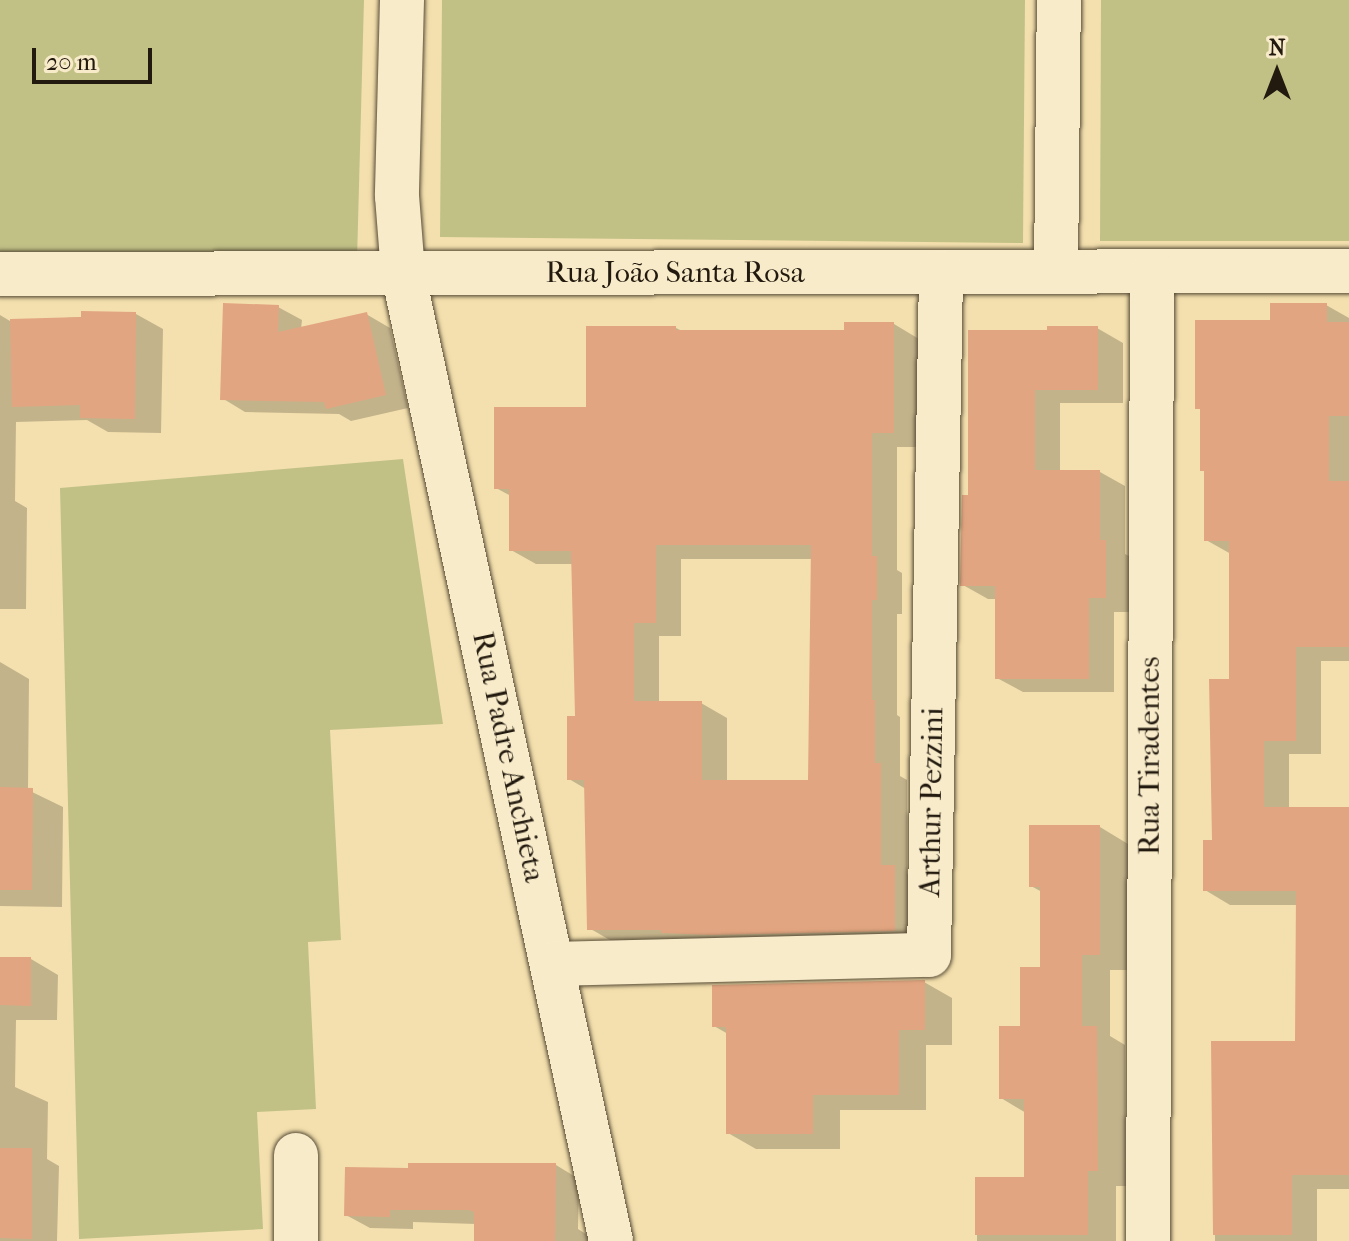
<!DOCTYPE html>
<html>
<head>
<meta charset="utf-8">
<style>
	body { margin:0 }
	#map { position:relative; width:1349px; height:1241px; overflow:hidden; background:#f4e0ae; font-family:"IM FELL French Canon",serif }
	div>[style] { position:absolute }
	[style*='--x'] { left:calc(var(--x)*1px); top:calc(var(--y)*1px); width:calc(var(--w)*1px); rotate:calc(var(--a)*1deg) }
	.green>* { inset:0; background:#c1c186 }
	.shadow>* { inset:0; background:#0003 }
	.building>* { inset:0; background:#e2a581 }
	.roads { filter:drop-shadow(0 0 2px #574c37) drop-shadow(0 0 2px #574c37) }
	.minor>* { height:44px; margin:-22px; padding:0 22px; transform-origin:22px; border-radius:22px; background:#f8ebca }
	span { translate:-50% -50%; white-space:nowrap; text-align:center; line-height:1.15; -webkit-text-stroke:6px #f8ebca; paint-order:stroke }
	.street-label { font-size:30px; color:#231a0f }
	.north { position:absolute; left:1237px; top:32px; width:80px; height:80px; -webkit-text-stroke:6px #f8ebca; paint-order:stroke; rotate:0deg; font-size:22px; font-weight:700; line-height:32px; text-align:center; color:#231a0f }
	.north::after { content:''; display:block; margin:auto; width:28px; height:36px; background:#231a0f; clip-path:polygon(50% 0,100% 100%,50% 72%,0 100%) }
	.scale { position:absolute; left:32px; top:48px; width:120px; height:36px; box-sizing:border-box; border:4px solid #231a0f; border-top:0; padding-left:10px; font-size:24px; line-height:28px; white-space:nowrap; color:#231a0f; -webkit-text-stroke:6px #f8ebca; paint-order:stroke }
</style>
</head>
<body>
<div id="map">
	<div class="green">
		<i style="clip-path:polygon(0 0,364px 0,357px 261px,0 252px)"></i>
		<i style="clip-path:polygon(442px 0,1025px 0,1023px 243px,440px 237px)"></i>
		<i style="clip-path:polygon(1101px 0,1349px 0,1349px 241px,1100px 241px)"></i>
		<i style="clip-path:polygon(403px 459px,443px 724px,330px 730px,341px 940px,308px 942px,316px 1109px,257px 1112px,263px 1229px,79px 1239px,60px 488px)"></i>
	</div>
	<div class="shadow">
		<i style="clip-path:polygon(1326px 305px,1349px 318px,1349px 661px,1321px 661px,1321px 754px,1289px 754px,1289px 809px,1349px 809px,1349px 1189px,1317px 1189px,1317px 1241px,1215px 1241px,1213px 1043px,1297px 1043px,1298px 905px,1230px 905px,1205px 890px,1214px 842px,1231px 681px,1231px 554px,1206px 540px,1206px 472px,1202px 470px,1202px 410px,1197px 408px,1272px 322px)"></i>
		<i style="clip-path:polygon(278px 307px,302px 320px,301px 329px,366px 314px,390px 328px,408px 408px,351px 421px,339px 414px,245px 412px,222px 398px)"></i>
		<i style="clip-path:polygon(136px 314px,163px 329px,161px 433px,108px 432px,87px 420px,16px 422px,15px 501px,27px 508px,26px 609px,0 609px,0 315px,10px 321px)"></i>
		<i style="clip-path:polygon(evenodd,894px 324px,919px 339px,919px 447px,897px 447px,897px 570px,902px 573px,902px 614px,897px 614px,897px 715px,900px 717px,900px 776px,907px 780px,907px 874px,920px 882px,920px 945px,615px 943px,589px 928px,586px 789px,569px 779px,577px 718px,573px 564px,536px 564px,511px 550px,511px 496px,496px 488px,676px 328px,684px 332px,846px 332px,894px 324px,681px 559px,813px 559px,810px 782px,727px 782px,727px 718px,701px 703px,659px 703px,659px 636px,681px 636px,681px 559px)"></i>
		<i style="clip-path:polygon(1097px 328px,1123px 343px,1123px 403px,1060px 403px,1060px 472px,1100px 472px,1125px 486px,1125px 554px,1131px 557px,1131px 612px,1114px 612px,1114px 692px,1023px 692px,997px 678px,997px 599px,988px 599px,963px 585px,970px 497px,1049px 332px)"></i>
		<i style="clip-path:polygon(0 662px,29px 679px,28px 790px,63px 807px,62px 907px,0 906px)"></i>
		<i style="clip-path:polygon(1100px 827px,1128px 844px,1128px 970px,1110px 970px,1110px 1036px,1125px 1045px,1126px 1186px,1116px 1186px,1116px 1241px,977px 1241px,977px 1179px,1026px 1179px,1026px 1113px,1001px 1098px,1042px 969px,1042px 892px,1031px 886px)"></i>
		<i style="clip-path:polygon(0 959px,31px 959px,58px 975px,57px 1020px,16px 1020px,15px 1087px,48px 1102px,47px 1159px,59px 1166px,57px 1241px,0 1241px)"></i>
		<i style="clip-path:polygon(924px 982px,952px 998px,952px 1045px,926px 1045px,926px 1110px,840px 1110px,840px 1149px,756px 1149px,728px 1133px,728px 1034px,714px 1026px)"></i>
		<i style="clip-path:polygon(556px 1165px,579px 1179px,578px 1229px,597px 1241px,476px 1241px,476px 1224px,413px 1222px,413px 1229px,370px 1228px,346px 1215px)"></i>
	</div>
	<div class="building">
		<i style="clip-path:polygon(223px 303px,279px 305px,278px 332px,367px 312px,386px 395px,326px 409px,324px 402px,220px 400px)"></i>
		<i style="clip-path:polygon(1270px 303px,1327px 303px,1327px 322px,1349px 322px,1349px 416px,1329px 416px,1329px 481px,1349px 481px,1349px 647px,1296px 647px,1296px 741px,1264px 741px,1264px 807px,1349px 807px,1349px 1175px,1292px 1175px,1292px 1235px,1213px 1235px,1211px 1041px,1295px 1041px,1296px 891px,1203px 891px,1203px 840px,1212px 840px,1209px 679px,1229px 679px,1229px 541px,1204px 541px,1204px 471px,1200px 471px,1200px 409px,1195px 409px,1195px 320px,1270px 320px)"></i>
		<i style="clip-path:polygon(81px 311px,136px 312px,135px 419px,80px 418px,80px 405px,12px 407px,10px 319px,81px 317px)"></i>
		<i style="clip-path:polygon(evenodd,844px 322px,894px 322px,894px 433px,872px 433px,872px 556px,877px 556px,877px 600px,872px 600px,872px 700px,875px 700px,875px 763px,881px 763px,881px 865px,895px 865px,895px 931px,712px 935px,661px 933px,661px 930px,587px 930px,584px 780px,567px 780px,567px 716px,575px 716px,571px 551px,509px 551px,509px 489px,494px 489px,494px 407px,586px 407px,586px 326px,676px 326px,676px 330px,844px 330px,844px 322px,656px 545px,811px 545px,808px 780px,702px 780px,702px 701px,634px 701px,634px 623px,656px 623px,656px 545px)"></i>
		<i style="clip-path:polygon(1047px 326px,1098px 326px,1098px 390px,1035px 390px,1035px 470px,1100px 470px,1100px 540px,1106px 540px,1106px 598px,1089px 598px,1089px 679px,995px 679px,995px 586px,960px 586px,962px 495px,968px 495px,968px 330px,1047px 330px)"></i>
		<i style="clip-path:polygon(0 787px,33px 788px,32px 890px,0 890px)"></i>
		<i style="clip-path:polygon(1029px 825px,1100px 825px,1100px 955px,1082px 955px,1082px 1026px,1097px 1026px,1098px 1171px,1088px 1171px,1088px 1235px,975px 1235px,975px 1177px,1024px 1177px,1024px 1099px,999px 1099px,999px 1026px,1020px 1026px,1020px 967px,1040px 967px,1040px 887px,1029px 887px)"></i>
		<i style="clip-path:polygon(0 957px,31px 957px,31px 1006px,0 1005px)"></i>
		<i style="clip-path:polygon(925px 980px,925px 1030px,899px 1030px,899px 1095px,813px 1095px,813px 1134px,726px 1134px,726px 1027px,712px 1027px,712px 985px)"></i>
		<i style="clip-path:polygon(0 1148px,32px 1148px,32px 1239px,0 1238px)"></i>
		<i style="clip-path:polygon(408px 1163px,556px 1163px,555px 1241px,474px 1241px,474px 1212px,469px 1210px,390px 1210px,390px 1217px,344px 1216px,345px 1167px,408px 1168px)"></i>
	</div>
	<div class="roads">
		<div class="minor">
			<i style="--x:402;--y:0;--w:196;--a:91.5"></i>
			<i style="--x:397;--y:196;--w:77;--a:85.5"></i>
			<i style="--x:403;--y:273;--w:990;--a:77.87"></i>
			<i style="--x:1056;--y:272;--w:272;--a:-89.4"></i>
			<i style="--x:0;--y:274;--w:1349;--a:-0.13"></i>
			<i style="--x:553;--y:964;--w:376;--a:-1.4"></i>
			<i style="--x:929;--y:955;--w:683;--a:-88.99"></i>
			<i style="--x:296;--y:1241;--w:86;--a:-90"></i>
			<i style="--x:1148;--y:1241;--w:969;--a:-89.76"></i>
		</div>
	</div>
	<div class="street-label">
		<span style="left:675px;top:273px">Rua João Santa Rosa</span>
		<span style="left:1150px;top:756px;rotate:-90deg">Rua Tiradentes</span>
		<span style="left:508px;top:757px;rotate:78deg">Rua Padre Anchieta</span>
		<span style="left:932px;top:802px;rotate:-89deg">Arthur Pezzini</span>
	</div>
	<div class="north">N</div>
	<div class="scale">20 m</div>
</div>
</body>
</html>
